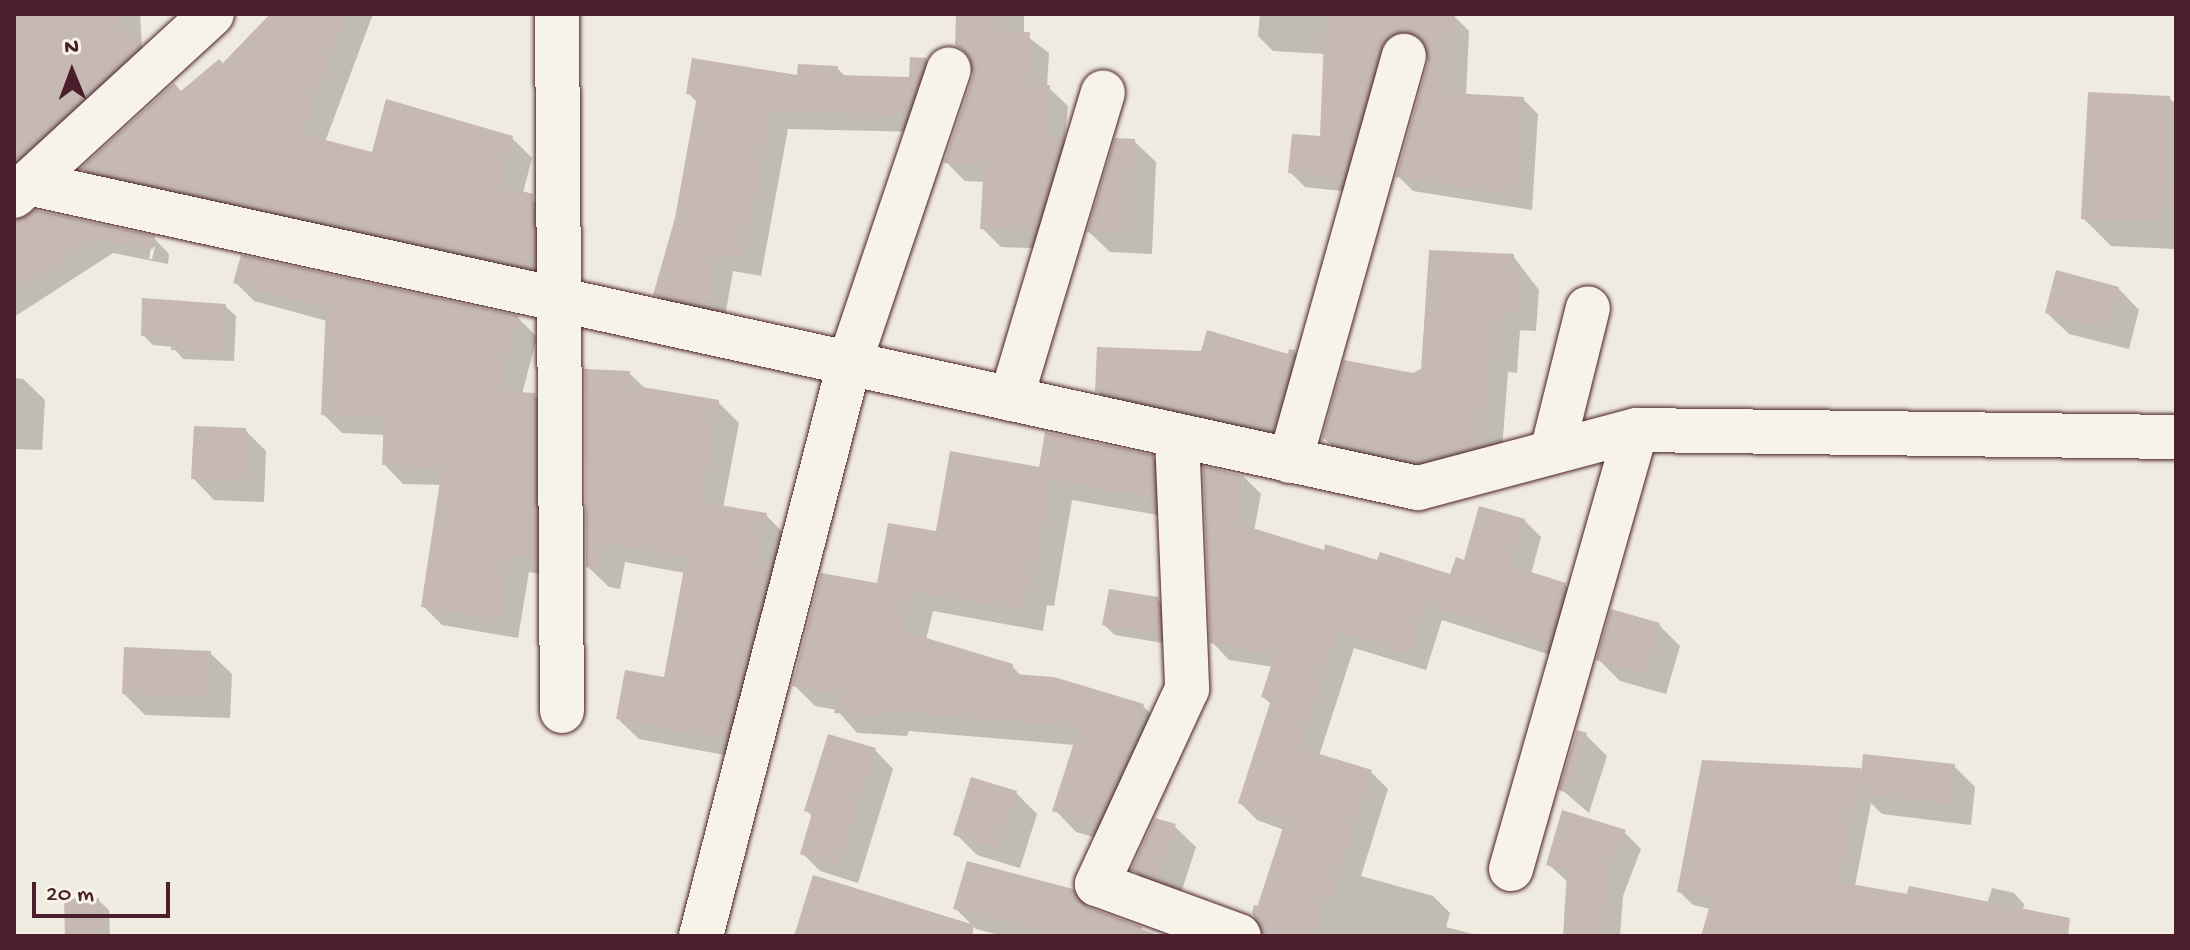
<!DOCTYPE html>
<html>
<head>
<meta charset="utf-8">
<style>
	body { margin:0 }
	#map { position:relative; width:2190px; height:950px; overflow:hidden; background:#f0ebe0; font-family:"Gochi Hand",sans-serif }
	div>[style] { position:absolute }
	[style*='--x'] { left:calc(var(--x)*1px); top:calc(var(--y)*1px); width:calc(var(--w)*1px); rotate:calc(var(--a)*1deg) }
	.shadow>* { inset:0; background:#0003 }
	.building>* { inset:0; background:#c6b8b3 }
	.roads { filter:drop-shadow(0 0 2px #4a1f2b) drop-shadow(0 0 2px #4a1f2b) }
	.street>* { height:44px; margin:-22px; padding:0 22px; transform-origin:22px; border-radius:22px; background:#f7f3e8 }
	span { translate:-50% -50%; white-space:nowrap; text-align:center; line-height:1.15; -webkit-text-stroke:8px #f7f3e8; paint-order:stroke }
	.frame { position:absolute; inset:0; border:16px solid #4a1f2b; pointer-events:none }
	.north { position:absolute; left:32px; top:32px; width:80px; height:80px; -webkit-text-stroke:6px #f7f3e8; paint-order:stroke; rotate:359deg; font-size:22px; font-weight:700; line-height:32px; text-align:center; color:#4a1f2b }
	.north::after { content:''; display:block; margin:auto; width:28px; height:36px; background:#4a1f2b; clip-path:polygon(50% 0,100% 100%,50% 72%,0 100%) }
	.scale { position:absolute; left:32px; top:882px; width:138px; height:36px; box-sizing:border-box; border:4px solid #4a1f2b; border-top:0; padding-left:10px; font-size:24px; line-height:28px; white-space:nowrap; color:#4a1f2b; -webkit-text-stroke:6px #f7f3e8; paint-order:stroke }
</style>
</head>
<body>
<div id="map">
	<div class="shadow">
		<i style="clip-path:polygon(14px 14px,140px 14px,142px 49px,14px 191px)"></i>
		<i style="clip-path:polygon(275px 14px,373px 14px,325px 142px,373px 154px,512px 138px,532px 158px,523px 193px,552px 215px,551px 287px,102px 188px,83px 169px,223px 66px)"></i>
		<i style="clip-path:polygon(958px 14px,1024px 14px,1024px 34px,1049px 53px,1047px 86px,1068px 106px,1054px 249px,1001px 247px,982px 228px,985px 182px,965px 181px,946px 162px,975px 76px,971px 59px,957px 44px)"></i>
		<i style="clip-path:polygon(1260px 14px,1454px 16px,1469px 31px,1466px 96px,1523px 99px,1538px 114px,1532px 210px,1413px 191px,1398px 176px,1430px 62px,1426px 46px,1412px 46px,1358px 193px,1305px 187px,1290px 172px,1322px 139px,1326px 54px,1273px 51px,1258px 36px)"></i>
		<i style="clip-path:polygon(912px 59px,926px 60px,944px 77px,924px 132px,788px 129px,761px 276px,733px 271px,724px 323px,673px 312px,655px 294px,677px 219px,698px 103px,688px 93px,837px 68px,846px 77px,911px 79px)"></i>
		<i style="clip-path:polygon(2169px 98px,2176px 104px,2176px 249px,2111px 246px,2083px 218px)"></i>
		<i style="clip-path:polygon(1134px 141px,1156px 162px,1152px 254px,1110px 252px,1089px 232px)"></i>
		<i style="clip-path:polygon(evenodd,14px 222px,154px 238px,169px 254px,168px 264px,113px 253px,14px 317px,14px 222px,151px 247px,155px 247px,152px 259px,149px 259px,151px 247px)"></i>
		<i style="clip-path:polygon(1513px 256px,1539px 290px,1536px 331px,1520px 330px,1517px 373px,1508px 372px,1501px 463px,1440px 479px,1343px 457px,1324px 438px,1423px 370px)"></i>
		<i style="clip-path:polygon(235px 282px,518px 318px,537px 337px,522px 394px,534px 395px,553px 414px,554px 577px,529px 572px,518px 638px,442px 625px,423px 606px,442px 485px,403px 484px,384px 464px,385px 435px,342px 433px,323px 414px,327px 321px,254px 301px)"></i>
		<i style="clip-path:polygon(2118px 288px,2139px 310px,2129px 349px,2069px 334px,2047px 313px)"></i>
		<i style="clip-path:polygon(225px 306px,236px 316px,234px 361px,183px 359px,173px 347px,153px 345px,143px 335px)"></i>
		<i style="clip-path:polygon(1294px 352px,1315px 373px,1294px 450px,1118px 412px,1097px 391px)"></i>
		<i style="clip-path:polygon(629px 373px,647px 390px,718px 402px,739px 423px,723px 508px,766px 515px,786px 536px,746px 759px,639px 739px,618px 719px,666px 680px,685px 573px,625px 562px,620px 589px,609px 587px,588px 567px)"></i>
		<i style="clip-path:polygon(14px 378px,23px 379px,45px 400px,42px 450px,14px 449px)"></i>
		<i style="clip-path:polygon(245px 430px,266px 451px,264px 502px,214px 500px,193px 478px)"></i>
		<i style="clip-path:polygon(1152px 457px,1173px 479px,1175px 518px,1072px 500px,1054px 606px,1047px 605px,1043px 631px,933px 611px,926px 640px,1012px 666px,1022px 677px,1143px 706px,1164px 727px,1118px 844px,1076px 832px,1055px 810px,1075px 745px,909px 731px,907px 736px,857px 733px,837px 710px,815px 706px,794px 685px,879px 585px,938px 533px,1041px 469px)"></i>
		<i style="clip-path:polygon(1244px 477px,1261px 494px,1254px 531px,1325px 552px,1452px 577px,1524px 520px,1541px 537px,1531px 574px,1565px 585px,1582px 602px,1566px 660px,1442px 620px,1426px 670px,1354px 648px,1319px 756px,1371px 772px,1388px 789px,1361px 876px,1433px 896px,1450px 913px,1446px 927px,1481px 936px,1264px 936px,1252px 913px,1254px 905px,1259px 906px,1284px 830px,1257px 820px,1240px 803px,1272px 705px,1263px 697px,1273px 667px,1229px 660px,1212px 642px)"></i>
		<i style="clip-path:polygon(1157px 599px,1168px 610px,1169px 644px,1115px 635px,1104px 625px)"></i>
		<i style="clip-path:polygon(1659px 625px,1680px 646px,1666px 694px,1620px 681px,1599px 660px)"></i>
		<i style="clip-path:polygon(210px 653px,232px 674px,230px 718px,145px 715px,124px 694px)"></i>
		<i style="clip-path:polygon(1586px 735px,1607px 756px,1589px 813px,1562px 790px)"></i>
		<i style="clip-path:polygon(875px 750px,893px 769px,858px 883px,820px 871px,802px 853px,813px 817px,806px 810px)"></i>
		<i style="clip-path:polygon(1954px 766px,1975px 787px,1971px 825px,1882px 814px,1871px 803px,1854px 891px,1852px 936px,1703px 936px,1711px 909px,1693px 905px,1679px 891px,1861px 770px)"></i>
		<i style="clip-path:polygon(1016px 793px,1037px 814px,1020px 868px,977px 855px,956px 834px)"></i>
		<i style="clip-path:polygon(1174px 826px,1196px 847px,1179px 899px,1154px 890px,1133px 869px)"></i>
		<i style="clip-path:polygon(1624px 832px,1641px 849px,1623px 896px,1620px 936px,1565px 936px,1568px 882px,1548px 864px)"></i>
		<i style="clip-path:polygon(1992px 888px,2014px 893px,2024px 904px,2018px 936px,1909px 936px,1987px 904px)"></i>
		<i style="clip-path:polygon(98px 900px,109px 910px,110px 936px,67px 936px)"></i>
		<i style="clip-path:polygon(955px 908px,1092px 911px,1160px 936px,1003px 936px,976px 929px)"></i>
	</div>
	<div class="building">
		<i style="clip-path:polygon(16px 14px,112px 14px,141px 46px,14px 162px)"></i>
		<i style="clip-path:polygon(270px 14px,346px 14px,302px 134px,372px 152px,386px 99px,513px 136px,500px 185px,533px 194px,532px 268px,80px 169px,174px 83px,181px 91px,219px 59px,223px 63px)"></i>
		<i style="clip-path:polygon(956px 14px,1006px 14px,1005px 32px,1030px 32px,1028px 84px,1050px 85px,1047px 136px,1064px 137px,1035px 230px,980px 229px,984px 164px,944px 163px,973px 76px,968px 53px,955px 45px)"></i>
		<i style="clip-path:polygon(1325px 14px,1455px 14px,1451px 93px,1524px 97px,1517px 196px,1396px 177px,1428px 62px,1422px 39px,1410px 32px,1397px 32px,1380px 48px,1344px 179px,1288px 173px,1292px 134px,1320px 136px)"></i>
		<i style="clip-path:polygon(910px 57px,927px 58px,907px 115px,771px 112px,744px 260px,716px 254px,706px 306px,653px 295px,675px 218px,697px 96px,686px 94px,692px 58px,797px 75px,798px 64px,838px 66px,838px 75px,909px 77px)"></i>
		<i style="clip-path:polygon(2088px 92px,2170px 96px,2164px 222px,2081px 219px)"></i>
		<i style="clip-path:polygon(1115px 138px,1135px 139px,1132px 234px,1087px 232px)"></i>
		<i style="clip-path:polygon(35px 210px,155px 236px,153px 249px,96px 239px,14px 294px,14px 220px)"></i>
		<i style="clip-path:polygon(1429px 250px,1514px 254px,1513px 269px,1521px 270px,1518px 314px,1502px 313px,1499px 356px,1491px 355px,1483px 445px,1420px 462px,1322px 439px,1344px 360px,1413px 373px,1421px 369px)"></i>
		<i style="clip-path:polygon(241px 255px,519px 316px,499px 391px,535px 393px,536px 559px,510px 554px,500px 620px,421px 607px,442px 468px,382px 465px,384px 418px,321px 415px,326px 308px,233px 283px)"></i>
		<i style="clip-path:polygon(2056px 270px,2119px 287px,2108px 329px,2045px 313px)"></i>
		<i style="clip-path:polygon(142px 298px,226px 304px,224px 352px,171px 350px,171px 338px,141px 336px)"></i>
		<i style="clip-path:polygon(1207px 330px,1288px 354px,1289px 349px,1295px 350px,1273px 430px,1095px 391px,1097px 347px,1201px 351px)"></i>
		<i style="clip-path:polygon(585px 369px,630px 371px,630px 385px,719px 400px,701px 502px,767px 513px,758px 562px,771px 564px,726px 739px,616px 719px,625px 670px,664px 677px,686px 558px,605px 543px,600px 570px,586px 567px)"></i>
		<i style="clip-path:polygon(194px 426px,246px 428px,244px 481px,191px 479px)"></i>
		<i style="clip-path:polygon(1045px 432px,1153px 455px,1154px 498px,1051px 480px,1033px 586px,1027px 585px,1022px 611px,913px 591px,903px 631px,1013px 664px,1011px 674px,1054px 677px,1144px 704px,1125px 763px,1097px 824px,1052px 811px,1079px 727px,888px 711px,886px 716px,834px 713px,840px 694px,792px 686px,821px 573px,877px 583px,888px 523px,936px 531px,950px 451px,1039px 467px)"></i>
		<i style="clip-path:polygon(1203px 466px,1244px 476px,1236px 523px,1324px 550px,1325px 544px,1377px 560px,1380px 552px,1450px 574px,1456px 557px,1464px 560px,1479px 506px,1525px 519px,1512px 566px,1566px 583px,1549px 644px,1425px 604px,1409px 654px,1337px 632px,1300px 748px,1372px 770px,1332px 898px,1325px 896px,1313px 936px,1263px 936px,1254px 917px,1285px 821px,1238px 803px,1271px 700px,1261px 697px,1275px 654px,1210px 643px)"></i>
		<i style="clip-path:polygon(1109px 589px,1158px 597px,1160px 635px,1102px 625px)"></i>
		<i style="clip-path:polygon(1611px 609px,1660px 623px,1645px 675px,1596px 660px)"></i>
		<i style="clip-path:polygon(124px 647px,211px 651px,209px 698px,122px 694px)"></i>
		<i style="clip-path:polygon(1577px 730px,1587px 733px,1568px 793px,1559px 790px)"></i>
		<i style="clip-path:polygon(828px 734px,876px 748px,839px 866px,800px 854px,812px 813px,804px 811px)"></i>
		<i style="clip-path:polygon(1863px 754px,1955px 764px,1951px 804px,1859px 794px)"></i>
		<i style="clip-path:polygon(1702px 760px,1861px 768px,1840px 882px,1907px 894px,1909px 886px,2070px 918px,2068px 936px,1701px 936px,1712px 898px,1677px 892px)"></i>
		<i style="clip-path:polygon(971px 777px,1017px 791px,999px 849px,953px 835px)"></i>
		<i style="clip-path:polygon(1562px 810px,1626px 830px,1606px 878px,1602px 936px,1563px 936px,1567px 871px,1546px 865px)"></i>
		<i style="clip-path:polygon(1155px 818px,1176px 824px,1158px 880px,1131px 870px)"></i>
		<i style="clip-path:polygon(967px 861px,1073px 889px,1088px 907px,1142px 927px,1139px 936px,1054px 936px,953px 909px)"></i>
		<i style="clip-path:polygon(813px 875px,974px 925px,972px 936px,794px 936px)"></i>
		<i style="clip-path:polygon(99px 898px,101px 936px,65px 936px,64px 899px)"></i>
	</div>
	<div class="roads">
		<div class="street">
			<i style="--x:557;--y:14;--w:697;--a:89.59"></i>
			<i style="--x:28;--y:183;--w:1423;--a:12.38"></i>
			<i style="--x:1418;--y:488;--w:226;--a:-14.9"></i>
			<i style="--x:1636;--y:430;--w:540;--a:0.74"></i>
			<i style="--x:14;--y:196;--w:269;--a:-42.6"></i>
			<i style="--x:1011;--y:399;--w:320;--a:-73.3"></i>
			<i style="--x:1177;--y:436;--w:253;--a:87.7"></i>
			<i style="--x:1187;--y:689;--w:215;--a:114.8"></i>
			<i style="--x:1097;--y:884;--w:151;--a:20.1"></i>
			<i style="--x:1552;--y:452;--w:148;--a:-76"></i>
			<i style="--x:1290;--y:461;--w:421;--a:-74.3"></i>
			<i style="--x:1511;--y:869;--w:456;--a:-74.1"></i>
			<i style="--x:701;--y:936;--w:591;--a:-75.49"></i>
			<i style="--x:849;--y:364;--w:311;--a:-71.3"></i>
		</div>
	</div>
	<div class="frame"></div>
	<div class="north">N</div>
	<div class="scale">20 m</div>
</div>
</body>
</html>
